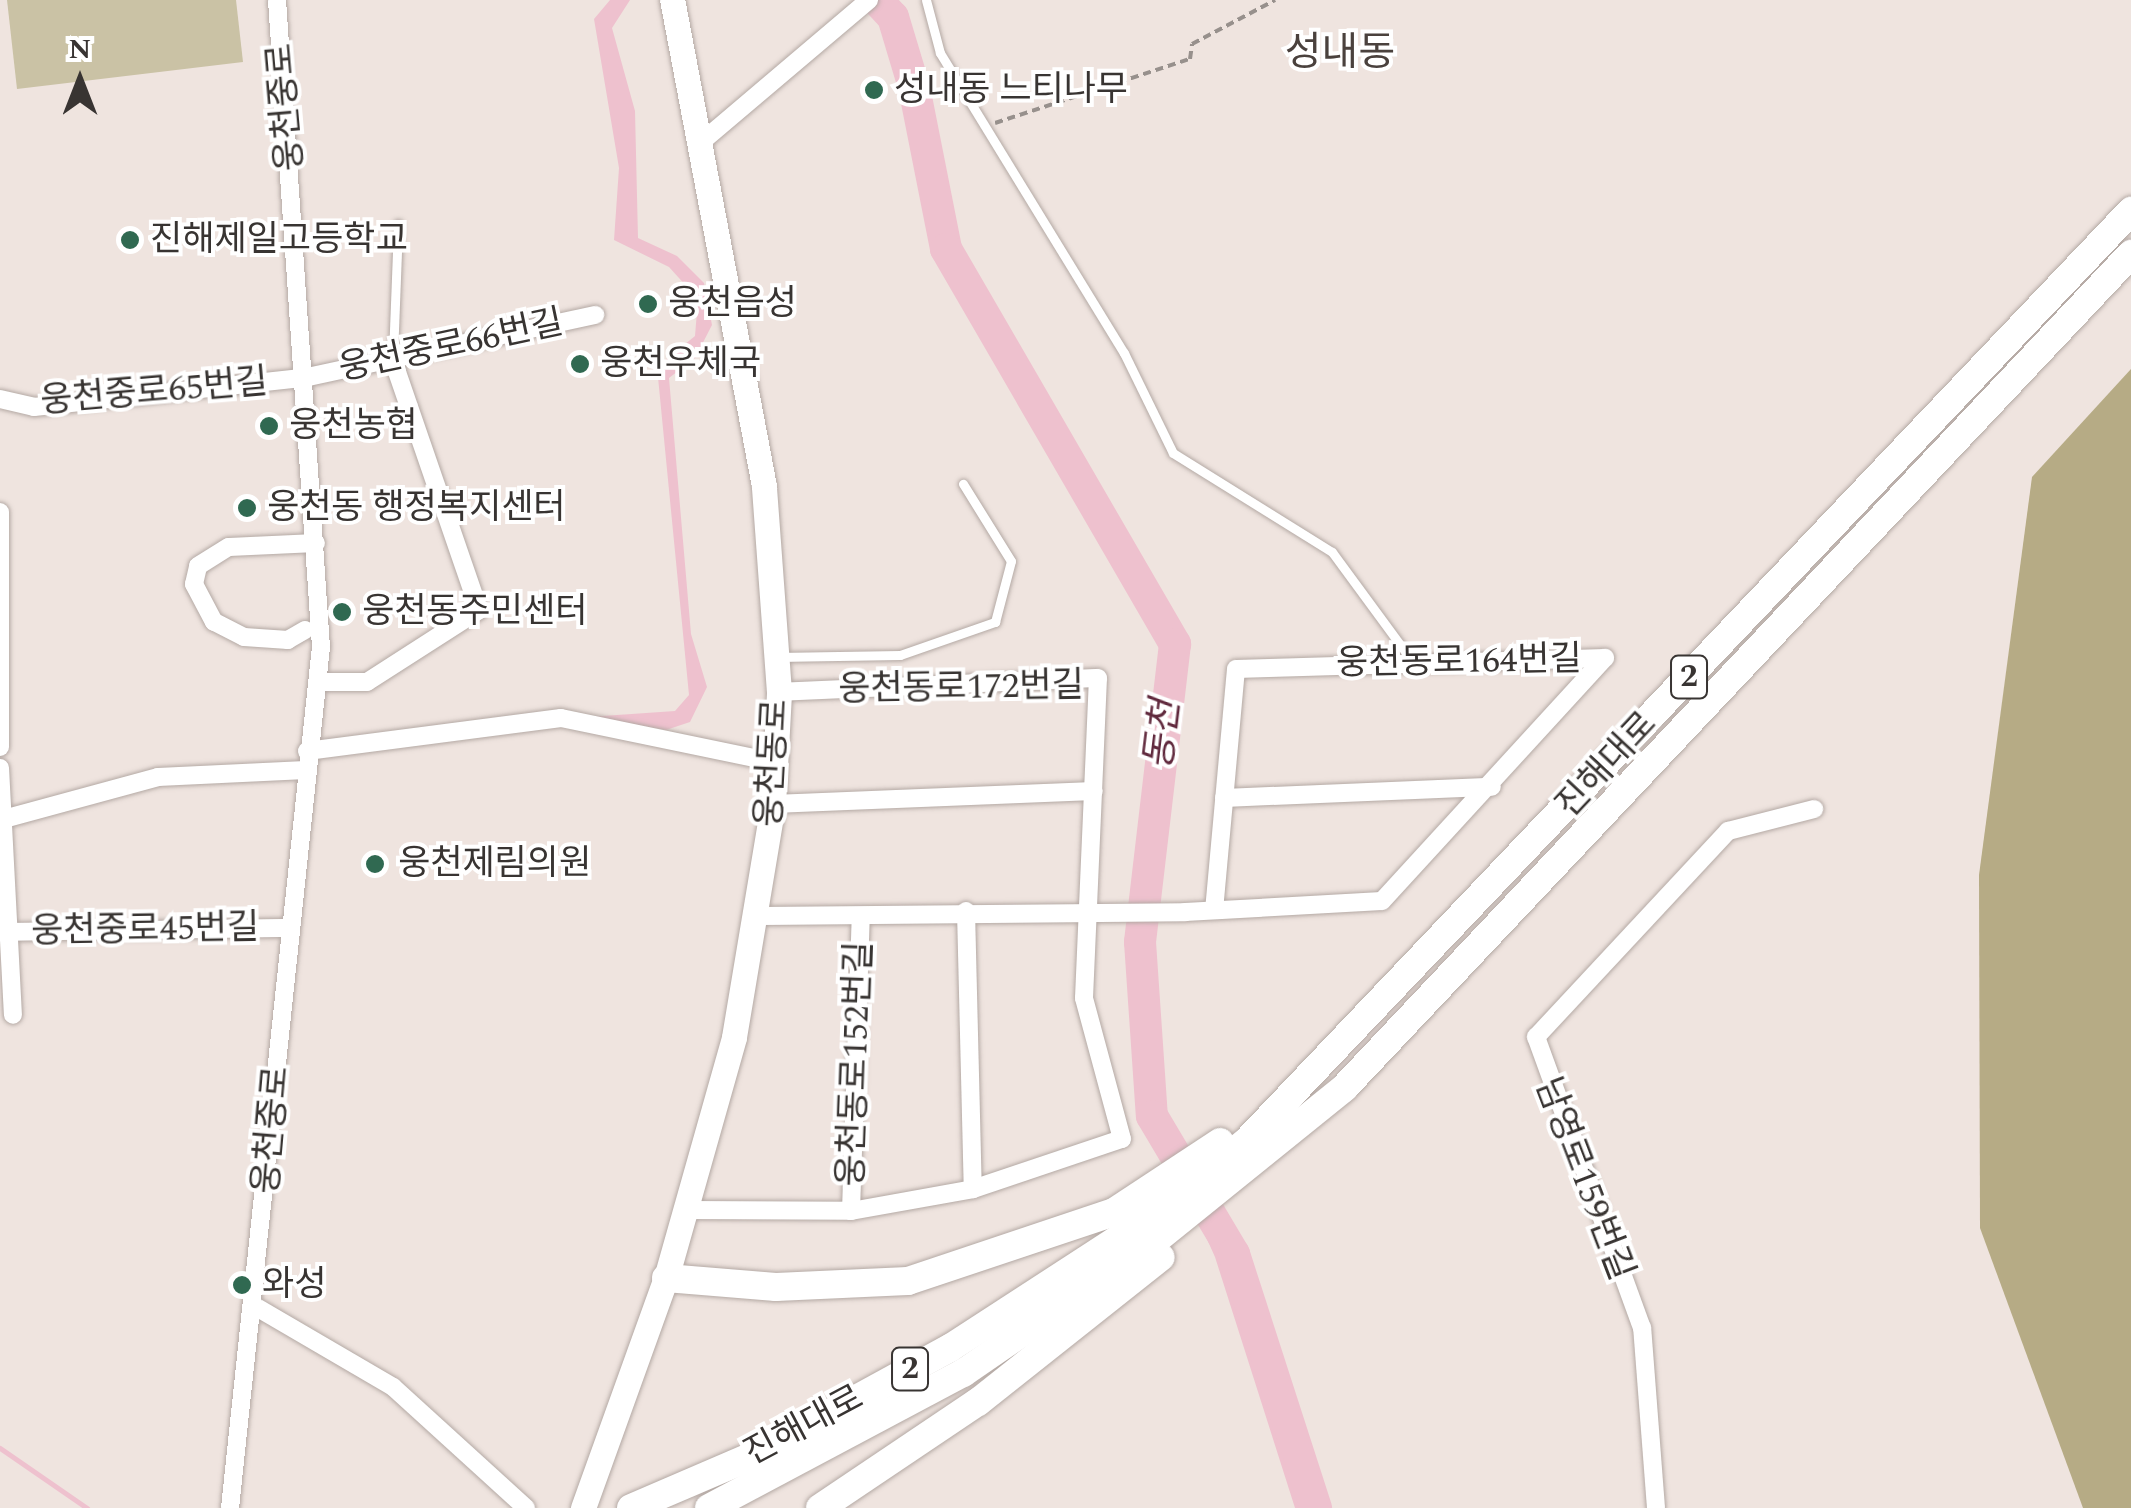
<!DOCTYPE html>
<html>
<head>
<meta charset="utf-8">
<style>
	body { margin:0 }
	#map { position:relative; width:2131px; height:1508px; overflow:hidden; background:#efe4df; font-family:Spectral,"Noto Sans KR",serif }
	div>[style] { position:absolute }
	[style*='--x'] { left:calc(var(--x)*1px); top:calc(var(--y)*1px); width:calc(var(--w)*1px); rotate:calc(var(--a)*1deg) }
	.green>* { inset:0; background:#cac2a5 }
	.forest>* { inset:0; background:#b6ab85 }
	.water>* { inset:0; background:#eec1ce }
	.stream>* { height:5px; margin:-2.5px; padding:0 2.5px; transform-origin:2.5px; border-radius:2.5px; background:#eec1ce }
	.river>* { height:32px; margin:-16px; padding:0 16px; transform-origin:16px; border-radius:16px; background:#eec1ce }
	.path>* { height:4px; margin-top:-2px; transform-origin:0; background:repeating-linear-gradient(90deg,#97908c 0 8px,transparent 0 13px) }
	.roads { filter:drop-shadow(0 0 2px #b4a9a4) drop-shadow(0 0 2px #b4a9a4) }
	.service>* { height:9px; margin:-4.5px; padding:0 4.5px; transform-origin:4.5px; border-radius:4.5px; background:#fff }
	.minor>* { height:18px; margin:-9px; padding:0 9px; transform-origin:9px; border-radius:9px; background:#fff }
	.secondary>* { height:25px; margin:-12.5px; padding:0 12.5px; transform-origin:12.5px; border-radius:12.5px; background:#fff }
	.trunk>* { height:28px; margin:-14px; padding:0 14px; transform-origin:14px; border-radius:14px; background:#fff }
	.dots>* { width:28px; height:28px; translate:-50% -50%; box-sizing:border-box; border:5px solid #fff; border-radius:50% }
	span { translate:-50% -50%; white-space:nowrap; text-align:center; line-height:1.15; -webkit-text-stroke:8px #fff; paint-order:stroke }
	.shield-label span { padding:2px 8px; background:#fff; border:2px solid; border-radius:8px; -webkit-text-stroke-width:0 }
	.shield-label { font-size:32px; color:#383432; font-weight:700 }
	.poi-label { font-size:35px; color:#383432 }
	.left { translate:0 -50%; text-align:left }
	.street-label { font-size:35px; color:#383432 }
	.water-label { font-size:38px; color:#60293d; font-style:italic }
	.quarter-label { font-size:40px; color:#4a413d }
	.north { position:absolute; left:30px; top:30px; width:100px; height:100px; -webkit-text-stroke:8px #fff; paint-order:stroke; rotate:0deg; font-size:28px; font-weight:700; line-height:40px; text-align:center; color:#383432 }
	.north::after { content:''; display:block; margin:auto; width:35px; height:45px; background:#383432; clip-path:polygon(50% 0,100% 100%,50% 72%,0 100%) }
</style>
</head>
<body>
<div id="map">
	<div class="green">
		<i style="clip-path:polygon(7px 0,236px 0,243px 62px,17px 89px)"></i>
	</div>
	<div class="forest">
		<i style="clip-path:polygon(2131px 369px,2131px 1508px,2083px 1508px,1980px 1228px,1979px 875px,2032px 477px)"></i>
	</div>
	<div class="water">
		<i style="clip-path:polygon(610px 0,630px 0,612px 28px,635px 111px,638px 238px,677px 256px,704px 283px,712px 325px,695px 358px,669px 378px,691px 634px,707px 687px,690px 722px,666px 730px,588px 717px,675px 711px,689px 695px,657px 367px,695px 336px,698px 299px,669px 267px,614px 240px,619px 168px,594px 19px)"></i>
		<i style="clip-path:polygon(1152px 1116px,1234px 1254px,1316px 1508px,1295px 1508px,1215px 1257px)"></i>
	</div>
	<div class="stream">
		<i style="--x:0;--y:1448;--w:106;--a:34.6"></i>
	</div>
	<div class="river">
		<i style="--x:877;--y:0;--w:23;--a:47"></i>
		<i style="--x:893;--y:17;--w:73;--a:73.3"></i>
		<i style="--x:914;--y:87;--w:165;--a:78.8"></i>
		<i style="--x:946;--y:249;--w:457;--a:59.9"></i>
		<i style="--x:1175;--y:644;--w:300;--a:96.7"></i>
		<i style="--x:1140;--y:942;--w:174;--a:86.1"></i>
		<i style="--x:1152;--y:1116;--w:161;--a:59.3"></i>
		<i style="--x:1234;--y:1254;--w:267;--a:72.1"></i>
	</div>
	<div class="path">
		<i style="--x:995;--y:123;--w:205;--a:-18.2"></i>
		<i style="--x:1190;--y:59;--w:15;--a:-82"></i>
		<i style="--x:1192;--y:44;--w:94;--a:-27.9"></i>
	</div>
	<div class="roads">
		<div class="service">
			<i style="--x:926;--y:0;--w:55;--a:75.2"></i>
			<i style="--x:940;--y:53;--w:352;--a:58.5"></i>
			<i style="--x:1124;--y:353;--w:111;--a:63.9"></i>
			<i style="--x:1173;--y:453;--w:187;--a:31.9"></i>
			<i style="--x:1332;--y:552;--w:135;--a:53.7"></i>
			<i style="--x:393;--y:356;--w:132;--a:-87.8"></i>
			<i style="--x:777;--y:657;--w:123;--a:-0.9"></i>
			<i style="--x:900;--y:655;--w:101;--a:-19.2"></i>
			<i style="--x:995;--y:622;--w:63;--a:-75.3"></i>
			<i style="--x:1011;--y:561;--w:91;--a:-121.9"></i>
		</div>
		<div class="minor">
			<i style="--x:699;--y:144;--w:223;--a:-40.3"></i>
			<i style="--x:0;--y:399;--w:35;--a:13"></i>
			<i style="--x:34;--y:407;--w:276;--a:-6.2"></i>
			<i style="--x:308;--y:377;--w:294;--a:-12.2"></i>
			<i style="--x:0;--y:512;--w:235;--a:90"></i>
			<i style="--x:305;--y:630;--w:20;--a:150"></i>
			<i style="--x:288;--y:640;--w:44;--a:-176.1"></i>
			<i style="--x:244;--y:637;--w:34;--a:-153"></i>
			<i style="--x:214;--y:622;--w:43;--a:-117.8"></i>
			<i style="--x:194;--y:584;--w:18;--a:-77"></i>
			<i style="--x:198;--y:566;--w:36;--a:-32"></i>
			<i style="--x:229;--y:547;--w:87;--a:-2.6"></i>
			<i style="--x:318;--y:682;--w:49;--a:0"></i>
			<i style="--x:367;--y:682;--w:133;--a:-32.7"></i>
			<i style="--x:479;--y:610;--w:268;--a:-109"></i>
			<i style="--x:307;--y:751;--w:256;--a:-7.4"></i>
			<i style="--x:561;--y:718;--w:217;--a:11.7"></i>
			<i style="--x:0;--y:768;--w:247;--a:87"></i>
			<i style="--x:1224;--y:798;--w:268;--a:-2.4"></i>
			<i style="--x:773;--y:804;--w:321;--a:-2.3"></i>
			<i style="--x:0;--y:820;--w:164;--a:-15.2"></i>
			<i style="--x:158;--y:777;--w:148;--a:-2.7"></i>
			<i style="--x:966;--y:911;--w:278;--a:88.6"></i>
			<i style="--x:761;--y:916;--w:424;--a:-0.5"></i>
			<i style="--x:1185;--y:912;--w:197;--a:-3.2"></i>
			<i style="--x:1382;--y:901;--w:330;--a:-47.5"></i>
			<i style="--x:1605;--y:658;--w:369;--a:178.3"></i>
			<i style="--x:1236;--y:669;--w:241;--a:95.2"></i>
			<i style="--x:0;--y:932;--w:289;--a:-0.8"></i>
			<i style="--x:687;--y:1210;--w:164;--a:0.3"></i>
			<i style="--x:851;--y:1211;--w:124;--a:-10.2"></i>
			<i style="--x:973;--y:1189;--w:157;--a:-18.6"></i>
			<i style="--x:1122;--y:1139;--w:146;--a:-105.1"></i>
			<i style="--x:1084;--y:998;--w:320;--a:-87.5"></i>
			<i style="--x:1098;--y:678;--w:319;--a:177.5"></i>
			<i style="--x:851;--y:1211;--w:295;--a:-88.1"></i>
			<i style="--x:258;--y:1308;--w:156;--a:30.3"></i>
			<i style="--x:393;--y:1387;--w:180;--a:42.3"></i>
			<i style="--x:230;--y:1508;--w:866;--a:-83.97"></i>
			<i style="--x:321;--y:647;--w:648;--a:-93.89"></i>
			<i style="--x:1656;--y:1508;--w:181;--a:-94.4"></i>
			<i style="--x:1642;--y:1328;--w:310;--a:-110"></i>
			<i style="--x:1536;--y:1037;--w:282;--a:-47"></i>
			<i style="--x:1728;--y:831;--w:89;--a:-14.3"></i>
		</div>
		<div class="secondary">
			<i style="--x:583;--y:1508;--w:245;--a:-70.2"></i>
			<i style="--x:666;--y:1278;--w:250;--a:-74.2"></i>
			<i style="--x:734;--y:1037;--w:236;--a:-80.5"></i>
			<i style="--x:773;--y:804;--w:112;--a:-86.9"></i>
			<i style="--x:779;--y:692;--w:207;--a:-94.2"></i>
			<i style="--x:764;--y:486;--w:495;--a:-100.7"></i>
		</div>
		<div class="trunk">
			<i style="--x:666;--y:1278;--w:110;--a:4.7"></i>
			<i style="--x:776;--y:1287;--w:132;--a:-2.6"></i>
			<i style="--x:908;--y:1281;--w:217;--a:-18.5"></i>
			<i style="--x:1114;--y:1212;--w:127;--a:-33.4"></i>
			<i style="--x:631;--y:1508;--w:129;--a:-23.2"></i>
			<i style="--x:750;--y:1457;--w:228;--a:-28.6"></i>
			<i style="--x:950;--y:1348;--w:252;--a:-33"></i>
			<i style="--x:1161;--y:1211;--w:109;--a:-39.1"></i>
			<i style="--x:1246;--y:1142;--w:1285;--a:-46.45"></i>
			<i style="--x:709;--y:1508;--w:288;--a:-28"></i>
			<i style="--x:963;--y:1373;--w:229;--a:-34.5"></i>
			<i style="--x:1152;--y:1243;--w:247;--a:-38.9"></i>
			<i style="--x:1344;--y:1088;--w:1147;--a:-46.66"></i>
			<i style="--x:820;--y:1508;--w:190;--a:-33.9"></i>
			<i style="--x:978;--y:1402;--w:233;--a:-38.4"></i>
		</div>
	</div>
	<div class="dots">
		<i style="left:874px;top:90px;background:#306951"></i>
		<i style="left:130px;top:240px;background:#306951"></i>
		<i style="left:648px;top:304px;background:#306951"></i>
		<i style="left:580px;top:364px;background:#306951"></i>
		<i style="left:269px;top:426px;background:#306951"></i>
		<i style="left:247px;top:508px;background:#306951"></i>
		<i style="left:342px;top:612px;background:#306951"></i>
		<i style="left:375px;top:864px;background:#306951"></i>
		<i style="left:242px;top:1285px;background:#306951"></i>
	</div>
	<div class="shield-label">
		<span style="left:1689px;top:677px">2</span>
		<span style="left:910px;top:1369px">2</span>
	</div>
	<div class="poi-label">
		<span class="left" style="left:894px;top:90px">성내동 느티나무</span>
		<span class="left" style="left:150px;top:240px">진해제일고등학교</span>
		<span class="left" style="left:668px;top:304px">웅천읍성</span>
		<span class="left" style="left:600px;top:364px">웅천우체국</span>
		<span class="left" style="left:289px;top:426px">웅천농협</span>
		<span class="left" style="left:267px;top:508px">웅천동 행정복지센터</span>
		<span class="left" style="left:362px;top:612px">웅천동주민센터</span>
		<span class="left" style="left:398px;top:864px">웅천제림의원</span>
		<span class="left" style="left:262px;top:1285px">와성</span>
	</div>
	<div class="street-label">
		<span style="left:286px;top:107px;rotate:-95deg">웅천중로</span>
		<span style="left:451px;top:346px;rotate:-12deg">웅천중로66번길</span>
		<span style="left:154px;top:392px;rotate:-5deg">웅천중로65번길</span>
		<span style="left:1459px;top:662px;rotate:-1deg">웅천동로164번길</span>
		<span style="left:961px;top:688px;rotate:-1deg">웅천동로172번길</span>
		<span style="left:773px;top:763px;rotate:-87deg">웅천동로</span>
		<span style="left:1607px;top:765px;rotate:-47deg">진해대로</span>
		<span style="left:145px;top:930px;rotate:-1deg">웅천중로45번길</span>
		<span style="left:856px;top:1064px;rotate:-88deg">웅천동로152번길</span>
		<span style="left:272px;top:1130px;rotate:-85deg">웅천중로</span>
		<span style="left:1584px;top:1179px;rotate:69deg">남영로159번길</span>
		<span style="left:804px;top:1426px;rotate:-28deg">진해대로</span>
	</div>
	<div class="water-label">
		<span style="left:1164px;top:735px;rotate:-83deg">동천</span>
	</div>
	<div class="quarter-label">
		<span style="left:1340px;top:54px">성내동</span>
	</div>
	<div class="north">N</div>
</div>
</body>
</html>
